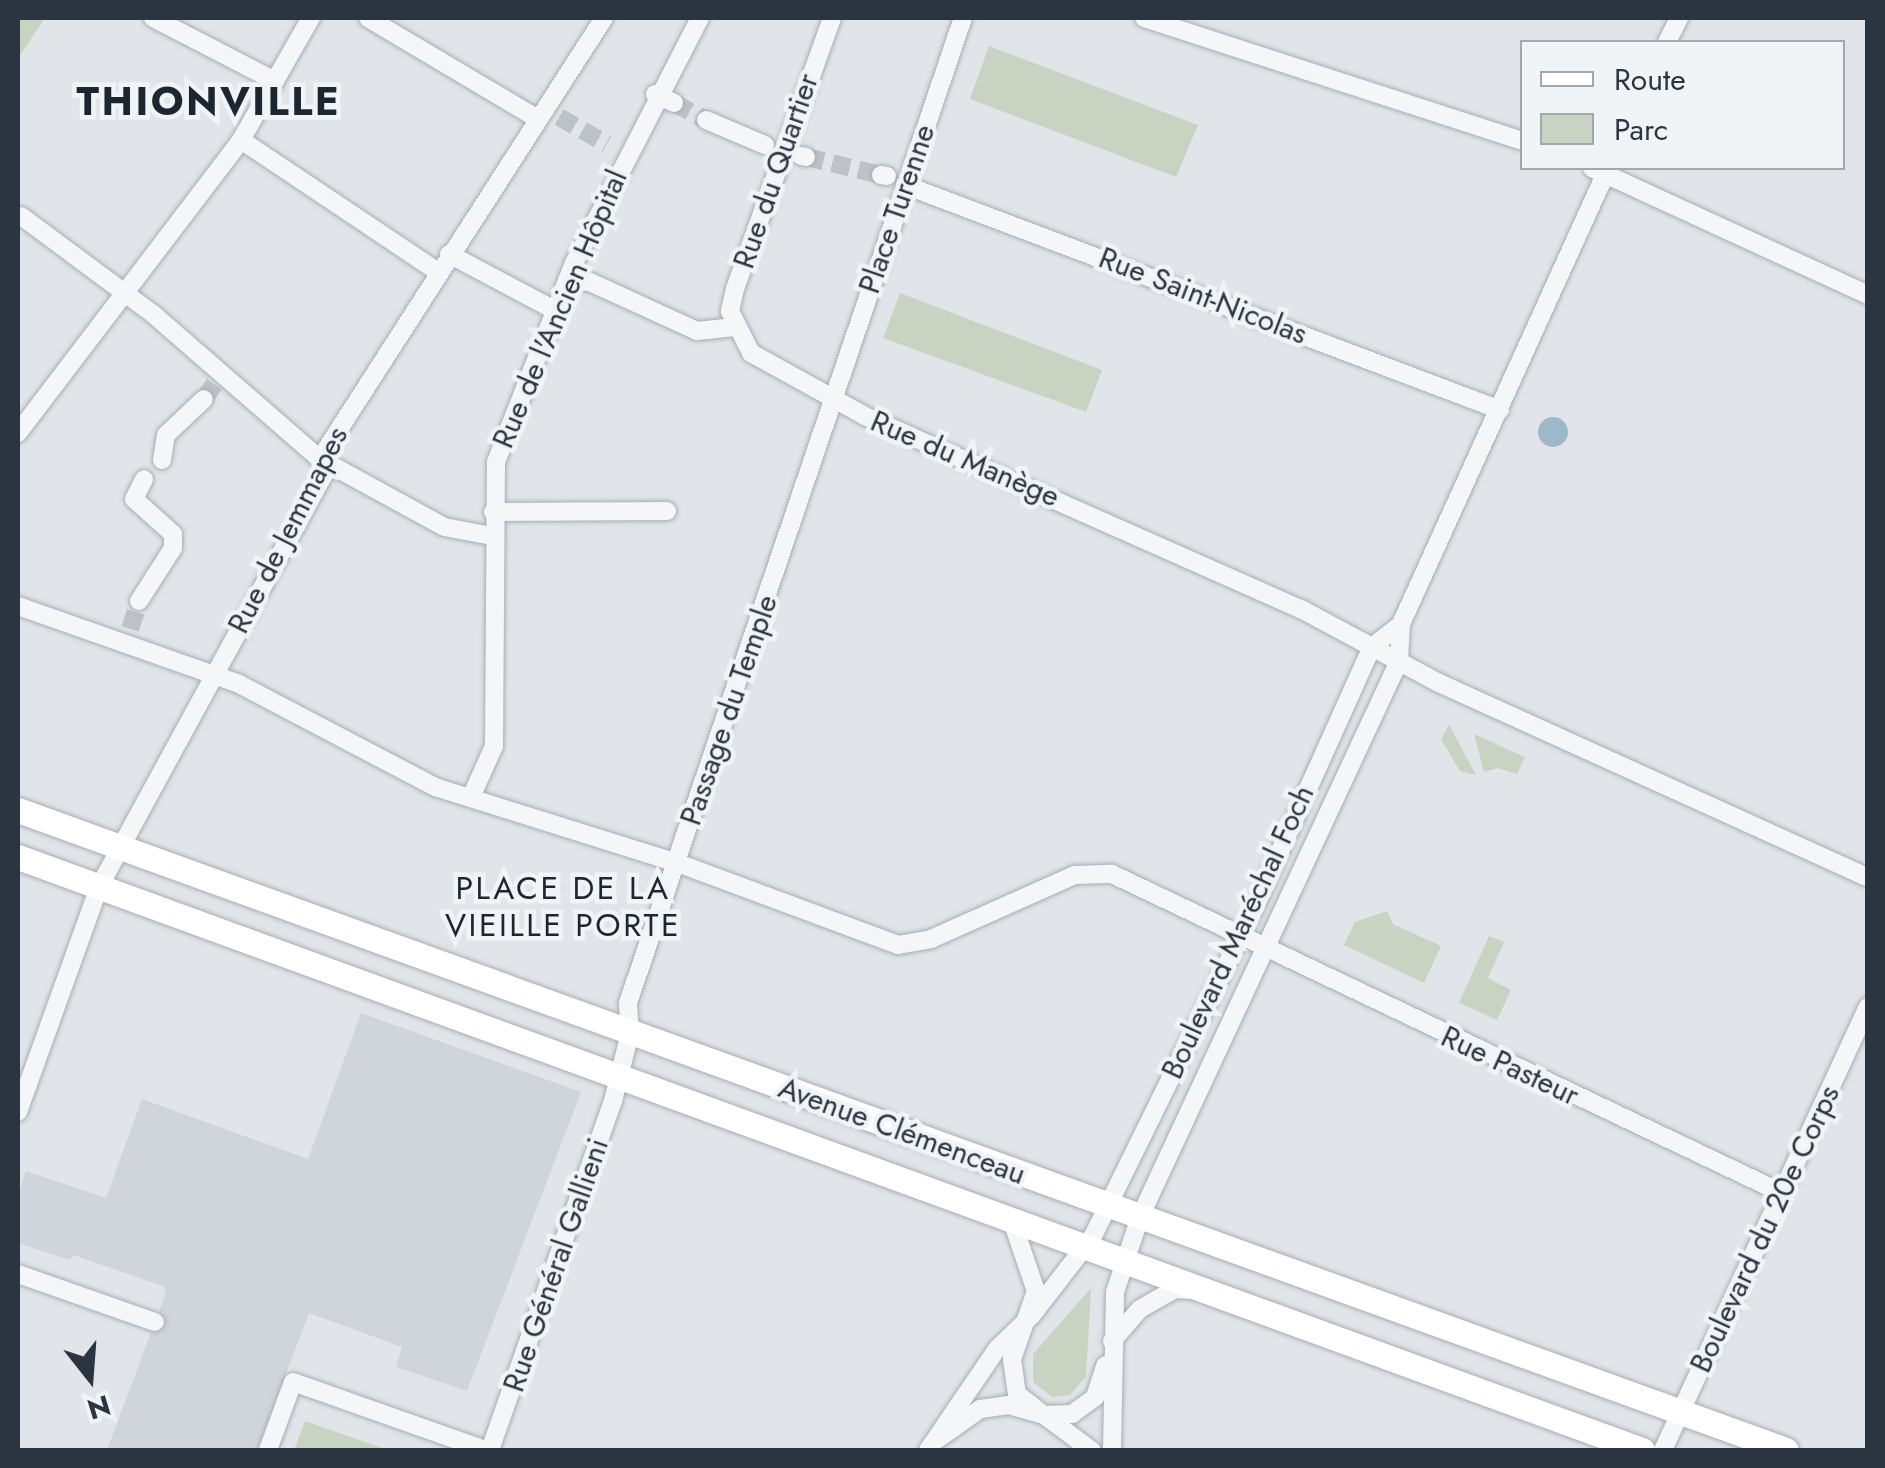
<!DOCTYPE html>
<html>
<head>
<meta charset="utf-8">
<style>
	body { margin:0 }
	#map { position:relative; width:1885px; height:1468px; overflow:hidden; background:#e1e5e9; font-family:Jost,sans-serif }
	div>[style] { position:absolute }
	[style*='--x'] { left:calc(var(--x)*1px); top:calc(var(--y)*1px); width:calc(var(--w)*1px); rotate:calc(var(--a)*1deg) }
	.built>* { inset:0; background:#cfd5db }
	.green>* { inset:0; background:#c9d3c2 }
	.water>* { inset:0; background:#9db8c8 }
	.round { border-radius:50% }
	.street-tunnel>* { height:18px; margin-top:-9px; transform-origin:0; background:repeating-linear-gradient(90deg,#bcc2c7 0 18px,transparent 0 27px) }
	.roads { filter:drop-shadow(0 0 2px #a6adb3) drop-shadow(0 0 2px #a6adb3) }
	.street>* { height:18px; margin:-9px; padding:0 9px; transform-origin:9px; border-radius:9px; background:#f4f6f8 }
	.secondary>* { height:25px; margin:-12.5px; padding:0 12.5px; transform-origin:12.5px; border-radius:12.5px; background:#fff }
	span { translate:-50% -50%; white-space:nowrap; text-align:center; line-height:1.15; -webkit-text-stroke:9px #f1f4f7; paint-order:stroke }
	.street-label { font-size:30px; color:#2a3541 }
	.neighbourhood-label { font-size:32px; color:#1c2631; letter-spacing:2.5px }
	.district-label { font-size:40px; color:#1c2631; font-weight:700; letter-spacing:2.5px }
	.frame { position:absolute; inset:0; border:20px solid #2a3541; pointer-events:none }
	.legend { position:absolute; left:1520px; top:40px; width:325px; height:130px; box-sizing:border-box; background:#f1f4f7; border:2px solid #a1a8ae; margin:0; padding:12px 18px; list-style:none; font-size:30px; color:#2a3541 }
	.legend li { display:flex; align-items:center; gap:20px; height:50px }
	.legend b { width:50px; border:2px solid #a1a8ae }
	.north { position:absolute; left:40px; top:1328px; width:100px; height:100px; -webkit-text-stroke:8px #f1f4f7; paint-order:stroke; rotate:163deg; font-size:28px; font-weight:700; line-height:40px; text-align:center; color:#2a3541 }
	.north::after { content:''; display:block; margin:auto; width:35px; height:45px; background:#2a3541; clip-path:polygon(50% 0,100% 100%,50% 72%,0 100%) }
</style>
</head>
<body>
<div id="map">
	<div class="built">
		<i style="clip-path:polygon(361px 1013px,581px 1092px,467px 1391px,396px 1367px,402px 1347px,309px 1313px,257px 1450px,107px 1450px,166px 1293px,163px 1286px,73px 1255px,70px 1260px,18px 1243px,18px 1197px,26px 1171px,106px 1198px,142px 1099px,308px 1159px)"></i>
	</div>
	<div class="green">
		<i style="clip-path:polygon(18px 18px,45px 18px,18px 58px)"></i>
		<i style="clip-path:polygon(989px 46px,1198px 125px,1176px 177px,970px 99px)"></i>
		<i style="clip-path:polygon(900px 293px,1102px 370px,1086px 412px,883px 338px)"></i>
		<i style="clip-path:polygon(1449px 725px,1476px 775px,1460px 771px,1441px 739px)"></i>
		<i style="clip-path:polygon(1474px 734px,1525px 757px,1517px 774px,1498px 768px,1484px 772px)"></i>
		<i style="clip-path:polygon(1387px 911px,1393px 924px,1441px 946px,1424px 983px,1344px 945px,1355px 922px)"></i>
		<i style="clip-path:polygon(1489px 936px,1504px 942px,1488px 978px,1511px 990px,1497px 1020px,1459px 1003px)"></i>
		<i style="clip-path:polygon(1091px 1288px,1086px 1377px,1070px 1395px,1052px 1397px,1033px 1382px,1033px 1354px)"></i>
		<i style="clip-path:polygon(305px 1421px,379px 1447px,389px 1450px,294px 1450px)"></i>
	</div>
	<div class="water">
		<i class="round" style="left:1538px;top:417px;width:30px;height:30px"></i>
	</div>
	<div class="street-tunnel">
		<i style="--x:674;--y:103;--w:36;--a:28"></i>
		<i style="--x:559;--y:117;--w:55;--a:29.4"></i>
		<i style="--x:806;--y:157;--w:77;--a:13.5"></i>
		<i style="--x:204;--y:399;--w:19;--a:-55"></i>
		<i style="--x:130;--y:629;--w:29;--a:-72"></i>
	</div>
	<div class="roads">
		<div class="street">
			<i style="--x:153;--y:18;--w:137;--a:27.3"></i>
			<i style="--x:368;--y:18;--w:198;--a:30.7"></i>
			<i style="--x:832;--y:18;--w:288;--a:109.7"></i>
			<i style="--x:735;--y:289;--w:23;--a:103"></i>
			<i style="--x:730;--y:311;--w:47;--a:63.4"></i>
			<i style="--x:751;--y:353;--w:130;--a:28.9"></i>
			<i style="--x:865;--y:416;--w:477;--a:23.9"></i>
			<i style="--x:1301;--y:609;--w:157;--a:28.2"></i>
			<i style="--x:1439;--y:683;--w:471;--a:24.4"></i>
			<i style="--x:1144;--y:18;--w:398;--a:18"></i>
			<i style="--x:1667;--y:42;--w:27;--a:-63"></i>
			<i style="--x:655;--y:94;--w:21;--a:25"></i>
			<i style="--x:706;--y:120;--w:64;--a:23"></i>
			<i style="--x:241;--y:140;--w:234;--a:33.8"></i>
			<i style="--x:801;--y:156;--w:5;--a:11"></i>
			<i style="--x:1592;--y:168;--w:304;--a:24.7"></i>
			<i style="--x:881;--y:175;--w:6;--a:9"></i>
			<i style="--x:905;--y:185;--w:636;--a:20.71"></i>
			<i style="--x:21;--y:216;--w:164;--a:36.6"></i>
			<i style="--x:153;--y:314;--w:221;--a:41"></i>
			<i style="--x:320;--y:459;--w:141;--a:28.7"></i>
			<i style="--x:444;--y:527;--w:49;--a:10.6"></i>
			<i style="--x:449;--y:254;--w:123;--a:28"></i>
			<i style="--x:567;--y:280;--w:23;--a:5"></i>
			<i style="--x:590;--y:282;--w:118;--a:24.6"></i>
			<i style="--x:697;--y:331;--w:38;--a:-6"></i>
			<i style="--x:18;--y:433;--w:368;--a:-52.7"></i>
			<i style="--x:241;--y:140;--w:141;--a:-60.2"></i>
			<i style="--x:162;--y:460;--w:25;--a:-81"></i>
			<i style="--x:166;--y:435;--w:52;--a:-43.5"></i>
			<i style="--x:493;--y:512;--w:174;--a:-0.3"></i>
			<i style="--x:139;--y:601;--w:63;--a:-57.3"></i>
			<i style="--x:173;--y:548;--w:14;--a:-90"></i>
			<i style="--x:173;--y:534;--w:52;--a:-138.1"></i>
			<i style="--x:134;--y:499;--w:22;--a:-63"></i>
			<i style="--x:18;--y:606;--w:232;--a:19.4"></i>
			<i style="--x:237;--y:683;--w:224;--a:27.7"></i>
			<i style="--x:435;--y:787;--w:251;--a:17.4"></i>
			<i style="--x:675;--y:862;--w:238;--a:20.4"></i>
			<i style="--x:898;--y:945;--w:34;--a:-10"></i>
			<i style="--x:931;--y:939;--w:158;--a:-24"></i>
			<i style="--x:1075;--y:875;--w:37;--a:-2"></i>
			<i style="--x:1112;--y:874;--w:742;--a:25.46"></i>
			<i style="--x:472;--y:795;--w:54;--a:-65.8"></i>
			<i style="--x:494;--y:746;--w:284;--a:-89.6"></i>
			<i style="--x:496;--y:462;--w:214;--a:-68.6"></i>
			<i style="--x:574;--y:263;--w:276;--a:-62.8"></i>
			<i style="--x:18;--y:1112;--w:239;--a:-70.2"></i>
			<i style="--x:99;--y:887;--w:469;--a:-61.4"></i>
			<i style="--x:324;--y:475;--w:16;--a:-104"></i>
			<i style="--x:320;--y:459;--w:525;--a:-57.22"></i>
			<i style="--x:1012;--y:1221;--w:74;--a:71.1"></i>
			<i style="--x:1036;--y:1291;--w:72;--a:109.4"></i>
			<i style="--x:1012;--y:1359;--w:35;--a:82"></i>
			<i style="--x:1017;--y:1394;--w:34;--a:38"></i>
			<i style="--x:1044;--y:1415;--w:28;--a:-2"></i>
			<i style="--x:1072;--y:1414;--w:29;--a:-36"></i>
			<i style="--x:1095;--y:1397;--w:33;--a:-72"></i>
			<i style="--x:18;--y:1274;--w:145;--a:19.3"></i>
			<i style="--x:1112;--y:1341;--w:43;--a:-48.8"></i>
			<i style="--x:1140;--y:1309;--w:40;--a:-29.7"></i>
			<i style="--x:1175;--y:1289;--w:16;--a:4"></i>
			<i style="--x:938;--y:1439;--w:52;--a:-35.5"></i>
			<i style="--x:980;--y:1409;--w:29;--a:-8"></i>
			<i style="--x:1009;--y:1405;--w:36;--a:16"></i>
			<i style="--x:1044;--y:1415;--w:59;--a:36.7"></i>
			<i style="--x:268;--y:1450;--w:72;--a:-69.8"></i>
			<i style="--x:293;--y:1382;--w:204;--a:19.5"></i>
			<i style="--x:490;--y:1450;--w:370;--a:-70.6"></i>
			<i style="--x:613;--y:1101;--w:70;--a:-76"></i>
			<i style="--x:630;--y:1033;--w:30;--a:-94"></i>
			<i style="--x:628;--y:1003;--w:1040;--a:-71.22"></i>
			<i style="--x:928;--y:1450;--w:122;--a:-55.7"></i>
			<i style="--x:997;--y:1349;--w:49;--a:-44.2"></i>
			<i style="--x:1032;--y:1315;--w:100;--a:-52.3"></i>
			<i style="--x:1093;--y:1236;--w:367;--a:-63.8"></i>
			<i style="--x:1255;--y:907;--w:285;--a:-65.8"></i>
			<i style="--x:1372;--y:647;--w:37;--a:-38"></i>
			<i style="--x:1112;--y:1450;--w:158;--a:-88.9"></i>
			<i style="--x:1115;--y:1292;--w:79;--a:-71.6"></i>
			<i style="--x:1140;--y:1217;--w:613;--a:-65.02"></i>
			<i style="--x:1399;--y:661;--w:37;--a:-87"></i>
			<i style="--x:1401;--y:624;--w:501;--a:-65.58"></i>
			<i style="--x:1663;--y:1450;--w:488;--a:-65.2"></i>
		</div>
		<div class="secondary">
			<i style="--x:18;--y:810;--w:1880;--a:19.9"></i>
			<i style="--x:18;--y:857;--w:1729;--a:20.06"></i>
		</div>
	</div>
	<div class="street-label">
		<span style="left:776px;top:171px;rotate:-71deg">Rue du Quartier</span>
		<span style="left:897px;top:209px;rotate:-71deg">Place Turenne</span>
		<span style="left:1203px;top:296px;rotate:21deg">Rue Saint-Nicolas</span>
		<span style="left:560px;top:309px;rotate:-67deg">Rue de l'Ancien Hôpital</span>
		<span style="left:965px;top:459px;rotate:23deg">Rue du Manège</span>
		<span style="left:288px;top:530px;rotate:-63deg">Rue de Jemmapes</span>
		<span style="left:729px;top:710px;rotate:-71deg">Passage du Temple</span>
		<span style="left:1238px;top:932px;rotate:-65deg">Boulevard Maréchal Foch</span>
		<span style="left:1510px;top:1066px;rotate:25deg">Rue Pasteur</span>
		<span style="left:902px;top:1131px;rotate:20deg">Avenue Clémenceau</span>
		<span style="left:1765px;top:1229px;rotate:-65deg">Boulevard du 20e Corps</span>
		<span style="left:556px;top:1265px;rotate:-71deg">Rue Général Gallieni</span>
	</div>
	<div class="neighbourhood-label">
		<span style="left:563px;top:907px">PLACE DE LA<br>VIEILLE PORTE</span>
	</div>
	<div class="district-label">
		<span style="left:209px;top:101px">THIONVILLE</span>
	</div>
	<div class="frame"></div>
	<ul class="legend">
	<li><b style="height:12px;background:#fff"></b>Route</li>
	<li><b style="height:28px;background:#c9d3c2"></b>Parc</li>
	</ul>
	<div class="north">N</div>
</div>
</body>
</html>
